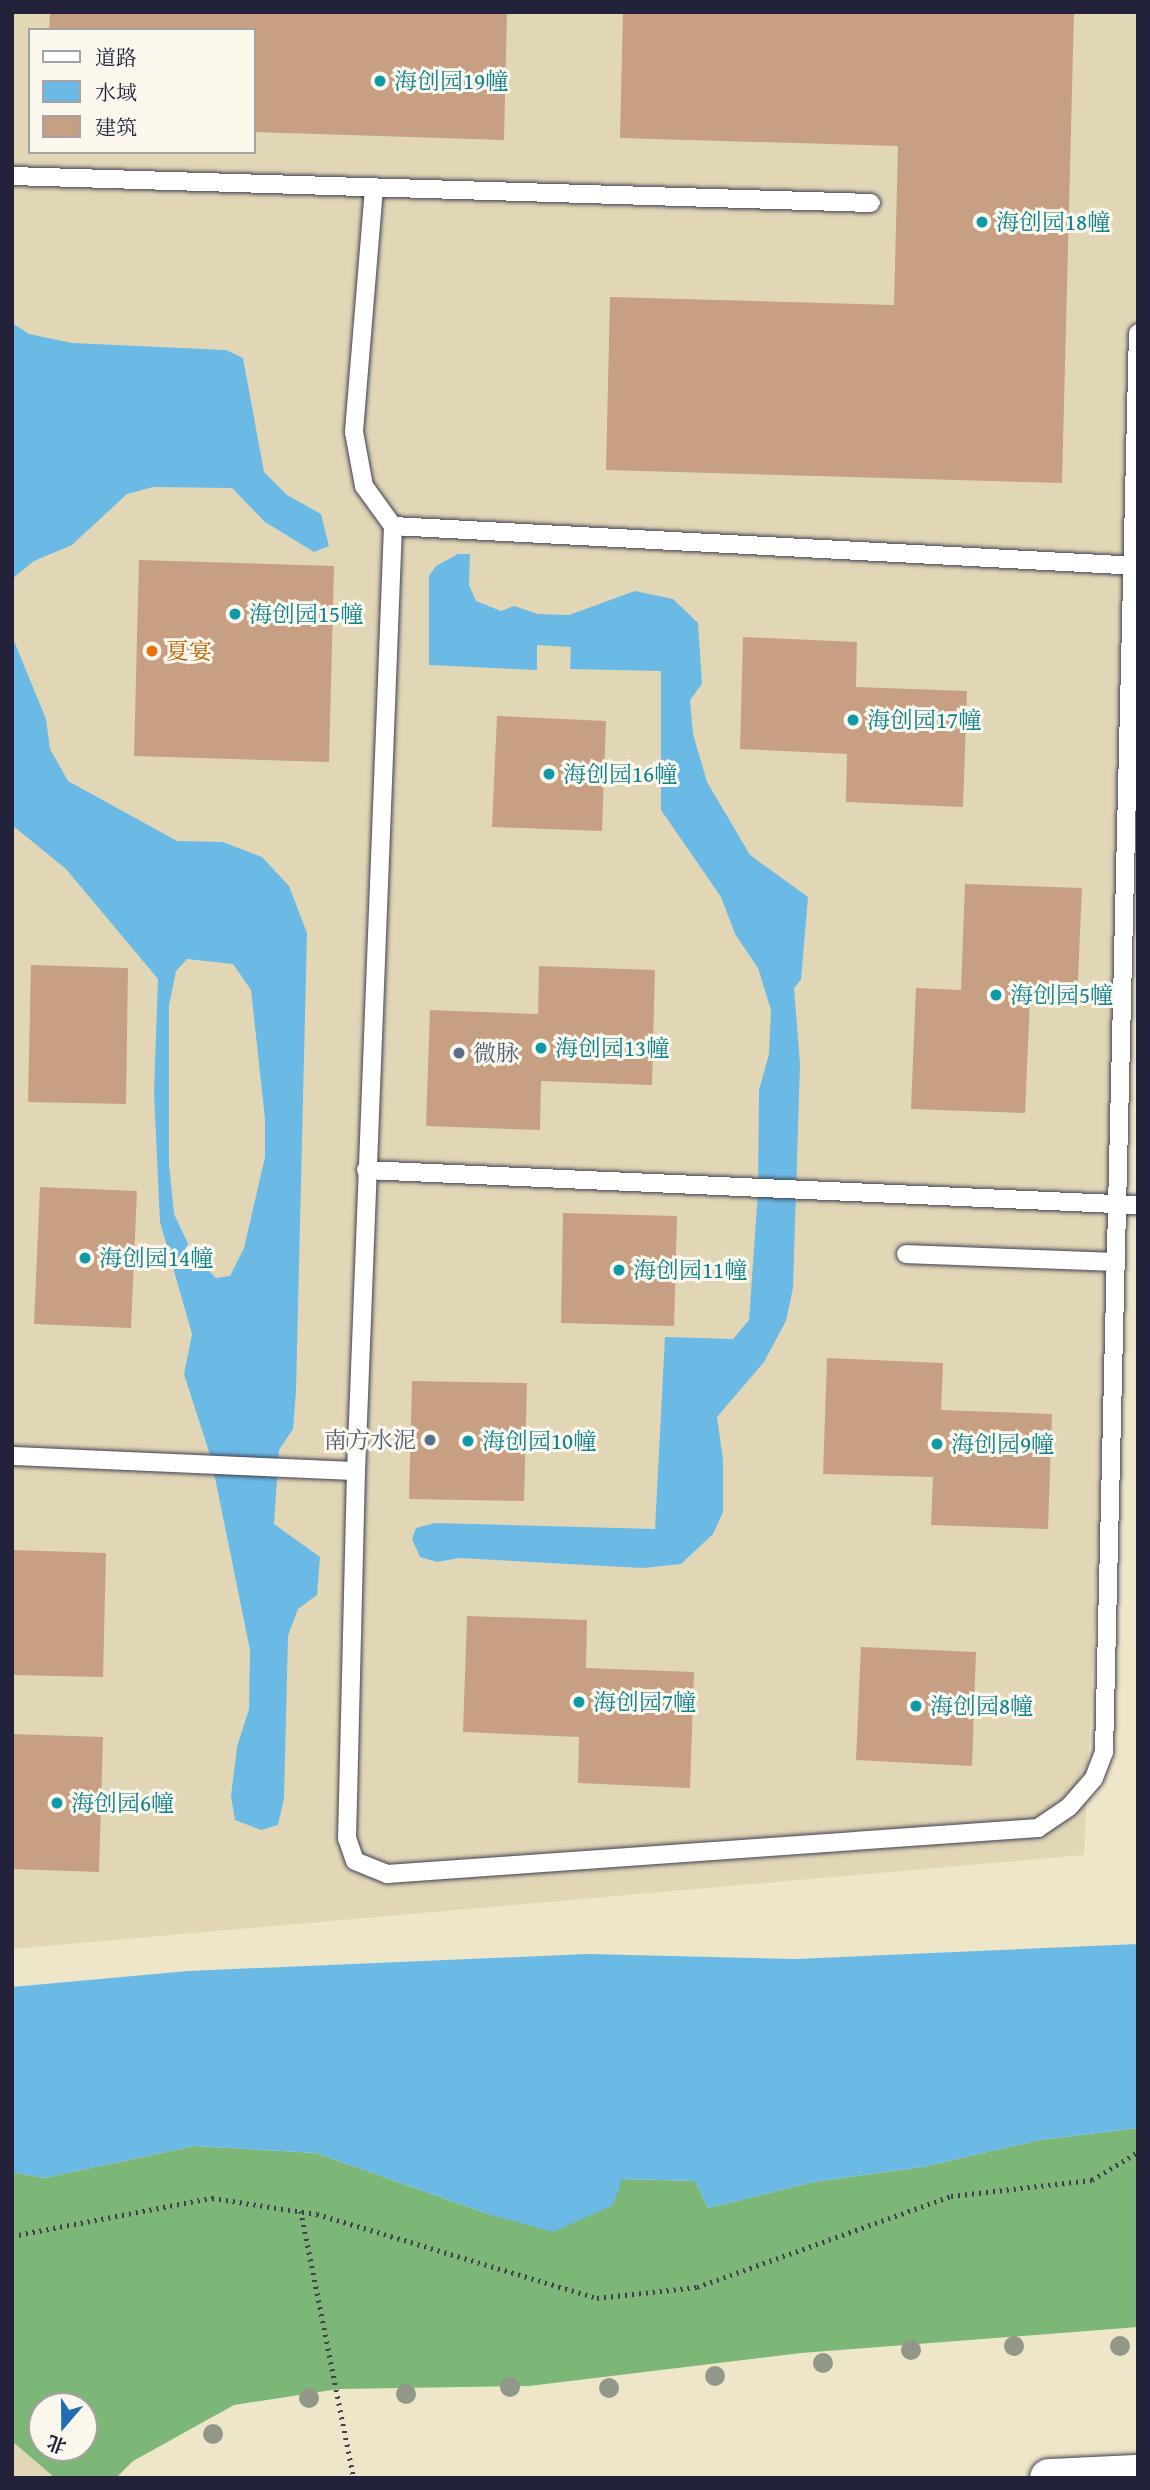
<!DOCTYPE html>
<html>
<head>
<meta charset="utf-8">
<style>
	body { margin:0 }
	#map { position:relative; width:1150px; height:2490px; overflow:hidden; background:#eee6c8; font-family:"Gentium Book Plus","Noto Serif SC",serif }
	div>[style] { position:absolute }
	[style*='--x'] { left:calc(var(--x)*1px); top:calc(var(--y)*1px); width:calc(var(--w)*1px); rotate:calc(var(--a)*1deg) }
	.built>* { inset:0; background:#e1d7b7 }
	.forest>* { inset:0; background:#7cb777 }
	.water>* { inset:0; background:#6bbae5 }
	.building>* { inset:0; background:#c7a084 }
	.path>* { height:4.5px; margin-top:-2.25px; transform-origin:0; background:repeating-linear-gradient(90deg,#413f50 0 2px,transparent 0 7px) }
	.roads { filter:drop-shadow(0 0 2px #413f50) drop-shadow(0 0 2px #413f50) }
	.lane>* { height:18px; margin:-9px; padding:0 9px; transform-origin:9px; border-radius:9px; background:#fff }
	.secondary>* { height:38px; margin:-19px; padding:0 19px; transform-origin:19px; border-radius:19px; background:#fff }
	.trees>* { width:20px; height:20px; margin:-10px; border-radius:50%; background:#929888 }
	.dots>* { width:19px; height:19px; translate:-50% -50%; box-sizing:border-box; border:4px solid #fbf7ec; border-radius:50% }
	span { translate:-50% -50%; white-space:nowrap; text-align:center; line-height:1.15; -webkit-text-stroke:6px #fbf7ec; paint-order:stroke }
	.culture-label { font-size:23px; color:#0d838f }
	.left { translate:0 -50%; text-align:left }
	.food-label { font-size:23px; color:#c56008 }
	.service-label { font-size:23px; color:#4e5e75 }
	.right { translate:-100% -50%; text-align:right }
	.frame { position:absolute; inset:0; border:14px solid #22223b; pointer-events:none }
	.legend { position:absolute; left:28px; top:28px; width:228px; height:126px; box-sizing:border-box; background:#fbf7ec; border:2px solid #a4a2a5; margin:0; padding:9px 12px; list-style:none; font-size:21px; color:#22223b }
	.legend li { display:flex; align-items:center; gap:14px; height:35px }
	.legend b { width:35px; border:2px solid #a4a2a5 }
	.north { position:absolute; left:28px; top:2392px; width:70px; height:70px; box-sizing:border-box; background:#fbf7ec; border:2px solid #a4a2a5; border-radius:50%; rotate:200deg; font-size:19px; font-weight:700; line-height:28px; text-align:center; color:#22223b }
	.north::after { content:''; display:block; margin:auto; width:24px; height:32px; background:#1f6fb2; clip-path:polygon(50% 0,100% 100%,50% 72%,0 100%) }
</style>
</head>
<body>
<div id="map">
	<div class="built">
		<i style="clip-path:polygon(evenodd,12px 12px,1138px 12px,1138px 653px,1084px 1855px,12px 1949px,12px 12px,30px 30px,254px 30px,254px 152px,30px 152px,30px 30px)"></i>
		<i style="clip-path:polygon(12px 2441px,55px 2478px,12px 2478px)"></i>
	</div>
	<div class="forest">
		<i style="clip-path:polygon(evenodd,1138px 2128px,1138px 2327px,801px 2353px,529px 2386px,338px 2389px,234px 2405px,133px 2461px,116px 2478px,55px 2478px,12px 2441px,12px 2172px,44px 2178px,194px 2146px,316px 2153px,488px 2214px,622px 2179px,695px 2181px,708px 2208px,813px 2182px,922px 2167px,1040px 2140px,1138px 2128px,42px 2406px,84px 2406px,84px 2448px,42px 2448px,42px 2406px)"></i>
	</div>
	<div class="water">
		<i style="clip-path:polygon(12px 323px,29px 334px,72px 343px,226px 350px,243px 358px,264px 472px,287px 495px,321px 514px,329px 546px,314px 552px,265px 522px,232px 488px,153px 487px,127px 494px,72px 545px,34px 561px,12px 579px)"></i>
		<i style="clip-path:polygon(458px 554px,470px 554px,469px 585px,476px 601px,501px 611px,514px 606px,538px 614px,569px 615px,635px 591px,673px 599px,698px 623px,702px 684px,690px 700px,693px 734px,707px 782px,750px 855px,808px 897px,801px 980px,794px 988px,800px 1064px,793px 1288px,786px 1321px,764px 1362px,717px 1417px,723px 1460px,723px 1512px,713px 1534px,681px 1564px,643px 1568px,459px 1558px,437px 1562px,420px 1557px,412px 1539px,416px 1528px,435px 1523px,655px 1529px,665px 1337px,733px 1339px,749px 1320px,758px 1192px,759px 1090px,769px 1054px,771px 1010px,758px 968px,735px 934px,721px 897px,661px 810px,661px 671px,570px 669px,571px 647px,537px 645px,537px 670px,429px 665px,429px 576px,436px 566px)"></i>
		<i style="clip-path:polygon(evenodd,12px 636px,46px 719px,50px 749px,68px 781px,177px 841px,223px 842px,262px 857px,289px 886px,307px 933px,296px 1391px,293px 1429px,279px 1450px,274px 1524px,320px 1557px,317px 1595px,298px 1609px,288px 1636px,284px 1798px,278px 1825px,261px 1830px,235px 1820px,231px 1796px,237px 1747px,249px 1709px,250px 1650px,211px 1458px,184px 1374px,192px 1334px,160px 1222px,154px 1092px,158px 979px,66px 869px,12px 825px,12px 636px,187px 959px,233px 964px,251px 990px,265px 1119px,265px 1157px,244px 1248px,230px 1276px,216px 1278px,194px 1256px,174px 1214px,169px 1164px,169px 1006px,176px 971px,187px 959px)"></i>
		<i style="clip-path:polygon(1138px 1944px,1138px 2128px,1040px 2140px,922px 2167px,813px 2182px,708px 2208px,695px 2181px,622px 2179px,613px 2205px,553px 2232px,488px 2214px,316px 2153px,194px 2146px,44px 2178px,12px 2172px,12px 1987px,188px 1971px,588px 1954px,796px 1959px)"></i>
	</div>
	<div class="building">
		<i style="clip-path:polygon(50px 12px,507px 12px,504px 140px,254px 132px,254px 30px,49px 30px)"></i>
		<i style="clip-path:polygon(623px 12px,1074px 12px,1062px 483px,606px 470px,610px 297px,894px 305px,898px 146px,620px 138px)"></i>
		<i style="clip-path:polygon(139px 560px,334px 566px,329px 762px,134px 756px)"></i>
		<i style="clip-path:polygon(743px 637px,857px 642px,856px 687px,967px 691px,963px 807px,846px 802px,847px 754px,740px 749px)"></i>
		<i style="clip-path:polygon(497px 716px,606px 721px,602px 831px,492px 827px)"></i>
		<i style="clip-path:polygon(965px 884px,1082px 888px,1077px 1002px,1030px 1000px,1025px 1113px,911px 1109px,916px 988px,961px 990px)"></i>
		<i style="clip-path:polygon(31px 965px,128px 968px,126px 1104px,28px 1102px)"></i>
		<i style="clip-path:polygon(539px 966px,655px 970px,652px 1085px,541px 1081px,540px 1130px,426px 1126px,430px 1010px,538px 1014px)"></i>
		<i style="clip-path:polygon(40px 1187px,137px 1191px,131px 1328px,34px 1324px)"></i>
		<i style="clip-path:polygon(563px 1213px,677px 1216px,674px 1326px,561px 1323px)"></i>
		<i style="clip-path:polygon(827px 1358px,943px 1363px,941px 1410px,1052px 1414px,1048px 1529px,931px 1525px,933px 1477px,823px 1474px)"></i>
		<i style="clip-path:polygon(412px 1381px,527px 1383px,524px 1501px,409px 1499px)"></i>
		<i style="clip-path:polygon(12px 1550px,106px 1553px,103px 1677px,12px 1675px)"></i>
		<i style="clip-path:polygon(467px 1616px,587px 1620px,586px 1668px,694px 1672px,690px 1788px,578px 1783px,579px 1737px,463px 1732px)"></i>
		<i style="clip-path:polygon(861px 1647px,976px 1652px,972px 1766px,856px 1760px)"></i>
		<i style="clip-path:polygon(12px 1734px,103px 1737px,99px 1872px,12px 1869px)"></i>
	</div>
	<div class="path">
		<i style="--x:301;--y:2211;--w:272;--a:78.8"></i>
		<i style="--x:12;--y:2236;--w:204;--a:-10.8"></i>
		<i style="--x:212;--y:2198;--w:106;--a:8.7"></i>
		<i style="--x:317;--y:2214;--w:292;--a:16.7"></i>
		<i style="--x:597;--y:2298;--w:101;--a:-6.3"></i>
		<i style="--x:697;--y:2287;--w:270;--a:-19.7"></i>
		<i style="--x:951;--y:2196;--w:142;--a:-6.5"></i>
		<i style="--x:1092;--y:2180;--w:54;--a:-31.3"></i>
	</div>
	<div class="roads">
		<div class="lane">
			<i style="--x:12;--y:176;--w:859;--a:1.8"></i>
			<i style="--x:374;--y:188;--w:245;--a:94.7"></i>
			<i style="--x:354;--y:432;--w:55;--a:79.5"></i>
			<i style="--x:364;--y:486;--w:49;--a:54.1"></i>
			<i style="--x:393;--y:526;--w:946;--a:92.24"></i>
			<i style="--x:356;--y:1471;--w:367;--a:91.4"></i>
			<i style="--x:347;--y:1838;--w:24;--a:71"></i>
			<i style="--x:355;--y:1861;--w:35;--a:22"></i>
			<i style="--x:387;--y:1874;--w:653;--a:-4.04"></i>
			<i style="--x:1038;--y:1828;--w:37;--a:-34"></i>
			<i style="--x:1069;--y:1807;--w:38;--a:-49"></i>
			<i style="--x:1094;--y:1778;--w:28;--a:-69"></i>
			<i style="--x:1104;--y:1752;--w:1419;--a:-88.63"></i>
			<i style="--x:393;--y:526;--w:746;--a:3.07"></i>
			<i style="--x:366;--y:1170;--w:773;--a:2.6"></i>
			<i style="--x:906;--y:1254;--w:208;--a:2.2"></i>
			<i style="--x:12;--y:1456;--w:344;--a:2.5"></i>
		</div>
		<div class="secondary">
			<i style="--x:1049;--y:2478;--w:89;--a:-2.6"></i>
		</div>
	</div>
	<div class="trees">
		<i style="left:1014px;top:2346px"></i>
		<i style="left:1120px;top:2346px"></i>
		<i style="left:911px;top:2350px"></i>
		<i style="left:823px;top:2363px"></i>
		<i style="left:715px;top:2376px"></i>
		<i style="left:510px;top:2387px"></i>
		<i style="left:609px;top:2388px"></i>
		<i style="left:406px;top:2394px"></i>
		<i style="left:309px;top:2398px"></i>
		<i style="left:213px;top:2434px"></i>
	</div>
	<div class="dots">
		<i style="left:380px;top:81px;background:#0f9aa8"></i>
		<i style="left:982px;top:222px;background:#0f9aa8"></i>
		<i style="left:235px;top:614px;background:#0f9aa8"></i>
		<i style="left:152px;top:651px;background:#e8710a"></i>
		<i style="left:853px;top:720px;background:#0f9aa8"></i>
		<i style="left:549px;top:774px;background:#0f9aa8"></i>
		<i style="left:996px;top:995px;background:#0f9aa8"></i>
		<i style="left:541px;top:1048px;background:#0f9aa8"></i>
		<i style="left:459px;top:1053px;background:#5c6f8a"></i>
		<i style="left:85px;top:1258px;background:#0f9aa8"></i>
		<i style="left:619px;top:1270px;background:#0f9aa8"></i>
		<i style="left:430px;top:1440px;background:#5c6f8a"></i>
		<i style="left:468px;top:1441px;background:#0f9aa8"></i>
		<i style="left:937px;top:1444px;background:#0f9aa8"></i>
		<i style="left:579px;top:1702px;background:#0f9aa8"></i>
		<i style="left:916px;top:1706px;background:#0f9aa8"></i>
		<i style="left:57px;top:1803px;background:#0f9aa8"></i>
	</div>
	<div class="culture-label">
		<span class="left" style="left:394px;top:81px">海创园19幢</span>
		<span class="left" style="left:996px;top:222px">海创园18幢</span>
		<span class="left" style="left:249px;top:614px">海创园15幢</span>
		<span class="left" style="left:867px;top:720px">海创园17幢</span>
		<span class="left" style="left:563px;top:774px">海创园16幢</span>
		<span class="left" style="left:1010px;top:995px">海创园5幢</span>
		<span class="left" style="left:555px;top:1048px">海创园13幢</span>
		<span class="left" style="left:99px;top:1258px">海创园14幢</span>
		<span class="left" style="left:633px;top:1270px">海创园11幢</span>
		<span class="left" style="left:482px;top:1441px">海创园10幢</span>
		<span class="left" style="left:951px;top:1444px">海创园9幢</span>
		<span class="left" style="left:593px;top:1702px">海创园7幢</span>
		<span class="left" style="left:930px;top:1706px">海创园8幢</span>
		<span class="left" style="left:71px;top:1803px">海创园6幢</span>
	</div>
	<div class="food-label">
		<span class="left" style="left:166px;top:651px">夏宴</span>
	</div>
	<div class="service-label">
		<span class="left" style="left:473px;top:1053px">微脉</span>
		<span class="right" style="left:416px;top:1440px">南方水泥</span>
	</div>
	<div class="frame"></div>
	<ul class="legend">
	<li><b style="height:9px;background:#fff"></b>道路</li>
	<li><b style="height:19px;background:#6bbae5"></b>水域</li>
	<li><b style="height:19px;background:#c7a084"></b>建筑</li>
	</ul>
	<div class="north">北</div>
</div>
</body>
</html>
